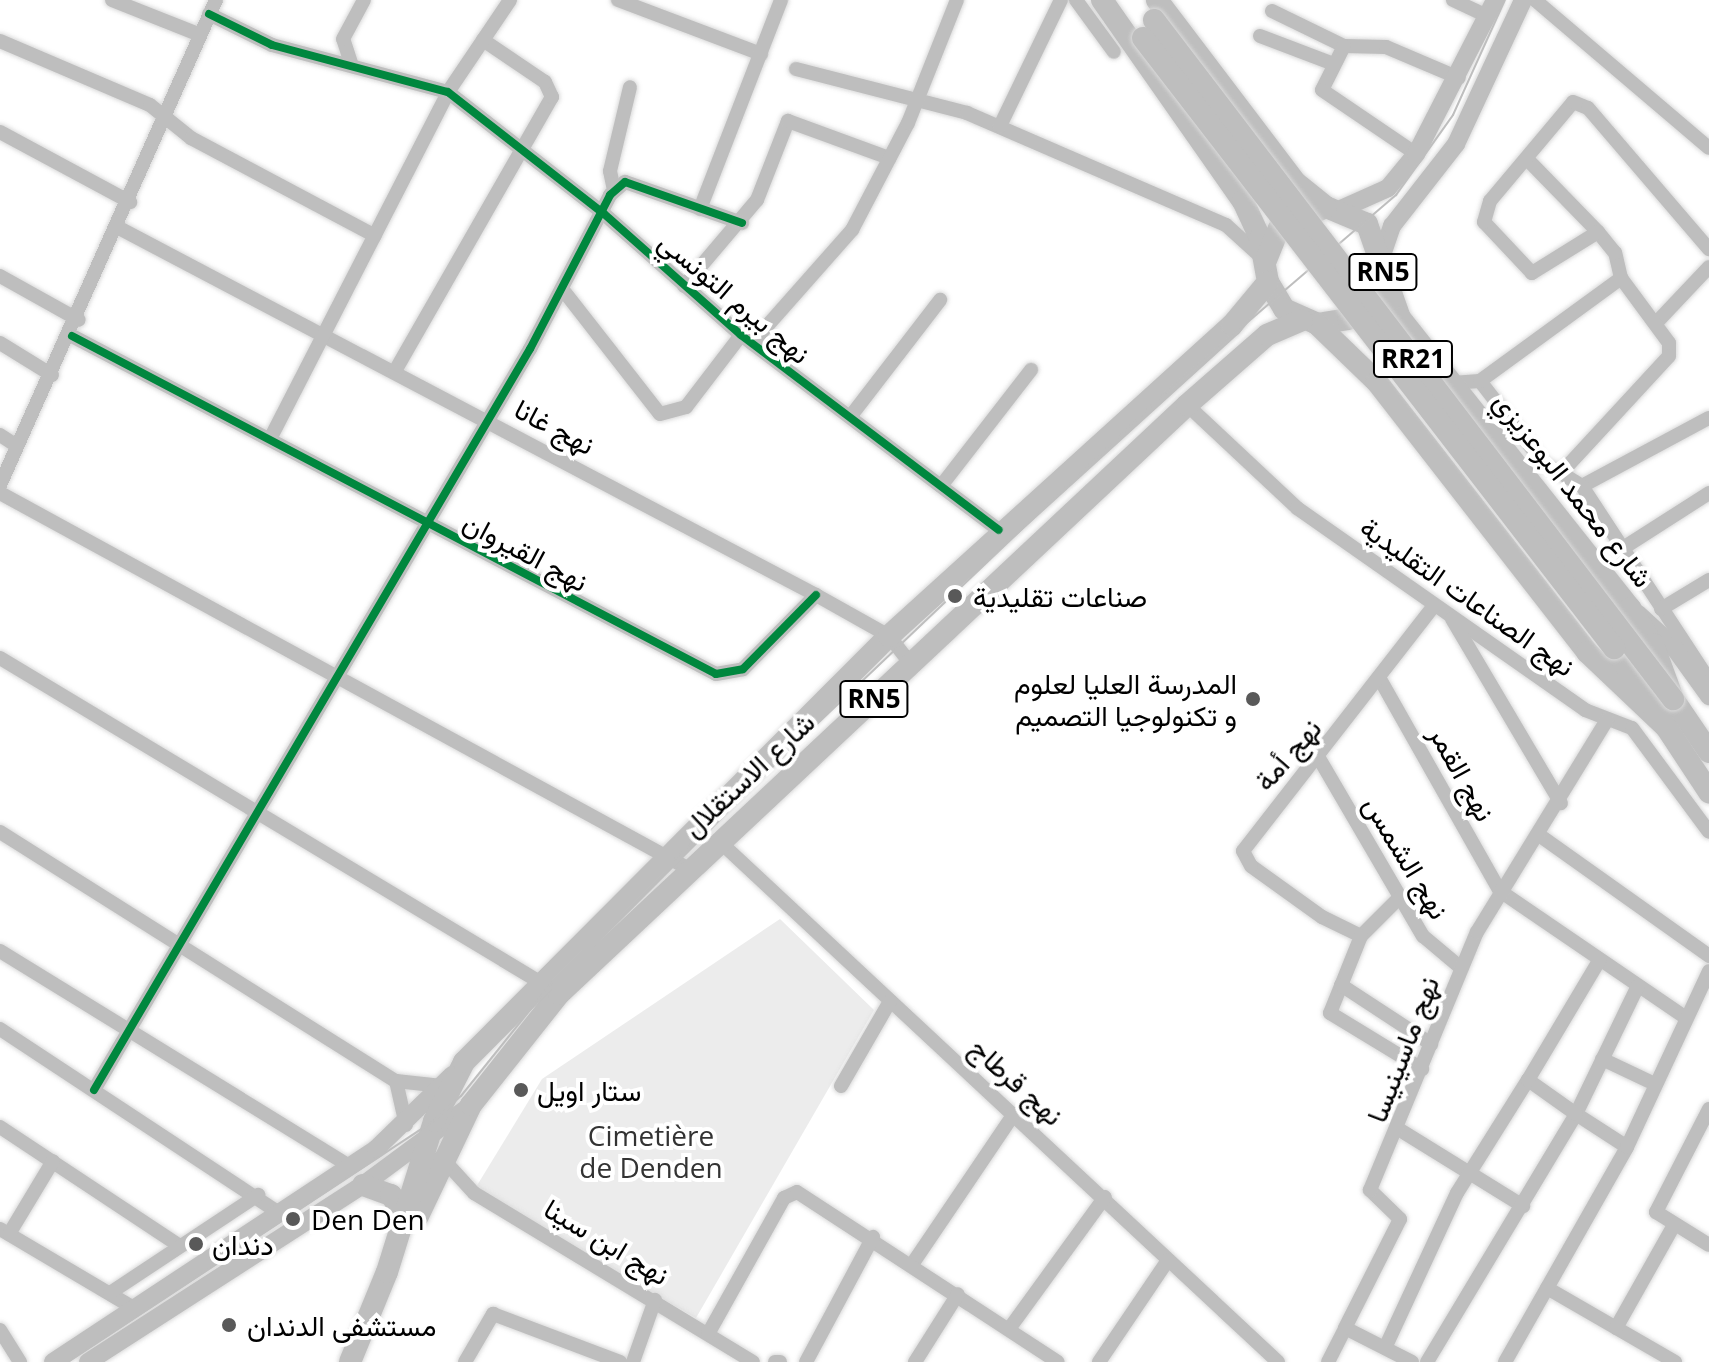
<!DOCTYPE html>
<html>
<head>
<meta charset="utf-8">
<style>
	body { margin:0 }
	#map { position:relative; width:1709px; height:1362px; overflow:hidden; background:#fff; font-family:"Open Sans",Vazirmatn,sans-serif }
	div>[style] { position:absolute }
	[style*='--x'] { left:calc(var(--x)*1px); top:calc(var(--y)*1px); width:calc(var(--w)*1px); rotate:calc(var(--a)*1deg) }
	.green>* { inset:0; background:#ececec }
	.roads { filter:drop-shadow(0 0 2px #dbdbdb) drop-shadow(0 0 2px #dbdbdb) }
	.minor>* { height:14px; margin:-7px; padding:0 7px; transform-origin:7px; border-radius:7px; background:#bebebe }
	.major>* { height:18px; margin:-9px; padding:0 9px; transform-origin:9px; border-radius:9px; background:#bebebe }
	.highway>* { height:22px; margin:-11px; padding:0 11px; transform-origin:11px; border-radius:11px; background:#bebebe }
	.tram>* { height:2px; margin:-1px; padding:0 1px; transform-origin:1px; border-radius:1px; background:#bebebe }
	.bridges { filter:drop-shadow(0 0 2px #dbdbdb) drop-shadow(0 0 2px #dbdbdb) }
	.highway-bridge>* { height:22px; margin:-11px; padding:0 11px; transform-origin:11px; border-radius:11px; background:#bebebe }
	.cycleway>* { height:8px; margin:-4px; padding:0 4px; transform-origin:4px; border-radius:4px; background:#00873e }
	.dots>* { width:22px; height:22px; translate:-50% -50%; box-sizing:border-box; border:4px solid #fff; border-radius:50% }
	span { translate:-50% -50%; white-space:nowrap; text-align:center; line-height:1.15; -webkit-text-stroke:8px #fff; paint-order:stroke }
	.shield-label span { padding:2px 6px; background:#fff; border:2px solid; border-radius:6px; -webkit-text-stroke-width:0 }
	.shield-label { font-size:26px; color:#000; font-weight:700 }
	.street-label { font-size:28px; color:#000 }
	.poi-label { font-size:28px; color:#000 }
	.left { translate:0 -50%; text-align:left }
	.right { translate:-100% -50%; text-align:right }
	.park-label { font-size:28px; color:#333 }
</style>
</head>
<body>
<div id="map">
	<div class="green">
		<i style="clip-path:polygon(780px 919px,874px 1010px,696px 1318px,473px 1192px,542px 1079px)"></i>
	</div>
	<div class="roads">
		<div class="minor">
			<i style="--x:112;--y:0;--w:92;--a:21.6"></i>
			<i style="--x:618;--y:0;--w:153;--a:20.7"></i>
			<i style="--x:1076;--y:0;--w:64;--a:53.8"></i>
			<i style="--x:1453;--y:0;--w:38;--a:25"></i>
			<i style="--x:1535;--y:0;--w:228;--a:40.4"></i>
			<i style="--x:1272;--y:11;--w:80;--a:25.9"></i>
			<i style="--x:1344;--y:46;--w:42;--a:1.4"></i>
			<i style="--x:1386;--y:47;--w:79;--a:23"></i>
			<i style="--x:209;--y:14;--w:70;--a:26.2"></i>
			<i style="--x:272;--y:45;--w:182;--a:15"></i>
			<i style="--x:448;--y:92;--w:197;--a:38"></i>
			<i style="--x:603;--y:213;--w:184;--a:41.5"></i>
			<i style="--x:741;--y:335;--w:323;--a:37.1"></i>
			<i style="--x:1260;--y:36;--w:76;--a:20.8"></i>
			<i style="--x:0;--y:41;--w:163;--a:23.1"></i>
			<i style="--x:150;--y:105;--w:53;--a:38.8"></i>
			<i style="--x:191;--y:138;--w:208;--a:28"></i>
			<i style="--x:1344;--y:46;--w:49;--a:116.6"></i>
			<i style="--x:1322;--y:90;--w:114;--a:34.2"></i>
			<i style="--x:351;--y:63;--w:25;--a:-108"></i>
			<i style="--x:343;--y:39;--w:44;--a:-61.7"></i>
			<i style="--x:796;--y:69;--w:177;--a:14.4"></i>
			<i style="--x:967;--y:113;--w:282;--a:23.4"></i>
			<i style="--x:1226;--y:225;--w:45;--a:42.3"></i>
			<i style="--x:1000;--y:126;--w:140;--a:-64.2"></i>
			<i style="--x:0;--y:132;--w:148;--a:28.3"></i>
			<i style="--x:1528;--y:160;--w:100;--a:45.8"></i>
			<i style="--x:614;--y:190;--w:19;--a:-102"></i>
			<i style="--x:610;--y:171;--w:86;--a:-76.6"></i>
			<i style="--x:700;--y:209;--w:224;--a:-68.8"></i>
			<i style="--x:119;--y:228;--w:788;--a:27.77"></i>
			<i style="--x:816;--y:595;--w:84;--a:29.3"></i>
			<i style="--x:889;--y:636;--w:36;--a:52"></i>
			<i style="--x:0;--y:276;--w:90;--a:29.1"></i>
			<i style="--x:684;--y:286;--w:113;--a:-49.7"></i>
			<i style="--x:757;--y:200;--w:85;--a:-68.6"></i>
			<i style="--x:788;--y:121;--w:108;--a:20.1"></i>
			<i style="--x:563;--y:290;--w:157;--a:52"></i>
			<i style="--x:660;--y:414;--w:27;--a:-15"></i>
			<i style="--x:686;--y:407;--w:91;--a:-52.6"></i>
			<i style="--x:1656;--y:323;--w:77;--a:-46.6"></i>
			<i style="--x:72;--y:336;--w:727;--a:27.69"></i>
			<i style="--x:716;--y:674;--w:27;--a:-10"></i>
			<i style="--x:743;--y:669;--w:104;--a:-45.4"></i>
			<i style="--x:0;--y:343;--w:61;--a:31.6"></i>
			<i style="--x:752;--y:343;--w:151;--a:-48.5"></i>
			<i style="--x:852;--y:230;--w:121;--a:-62.4"></i>
			<i style="--x:908;--y:123;--w:132;--a:-68.3"></i>
			<i style="--x:395;--y:371;--w:316;--a:-60.2"></i>
			<i style="--x:552;--y:97;--w:17;--a:-115"></i>
			<i style="--x:545;--y:82;--w:75;--a:-145.9"></i>
			<i style="--x:1480;--y:381;--w:105;--a:52.4"></i>
			<i style="--x:1544;--y:464;--w:19;--a:28"></i>
			<i style="--x:1561;--y:473;--w:159;--a:-47.3"></i>
			<i style="--x:1669;--y:356;--w:13;--a:-90"></i>
			<i style="--x:1669;--y:343;--w:81;--a:-126.4"></i>
			<i style="--x:1452;--y:383;--w:28;--a:-4"></i>
			<i style="--x:1480;--y:381;--w:175;--a:-36.1"></i>
			<i style="--x:1621;--y:278;--w:26;--a:-103"></i>
			<i style="--x:1615;--y:253;--w:27;--a:-129"></i>
			<i style="--x:1598;--y:232;--w:78;--a:148.2"></i>
			<i style="--x:1532;--y:273;--w:70;--a:-133.3"></i>
			<i style="--x:1484;--y:222;--w:22;--a:-74"></i>
			<i style="--x:1490;--y:201;--w:129;--a:-50"></i>
			<i style="--x:1573;--y:102;--w:16;--a:22"></i>
			<i style="--x:1588;--y:108;--w:186;--a:49.4"></i>
			<i style="--x:1187;--y:405;--w:151;--a:43.1"></i>
			<i style="--x:1297;--y:508;--w:352;--a:35"></i>
			<i style="--x:1585;--y:710;--w:50;--a:21"></i>
			<i style="--x:1632;--y:728;--w:129;--a:53.5"></i>
			<i style="--x:850;--y:417;--w:148;--a:-52.4"></i>
			<i style="--x:0;--y:435;--w:20;--a:33"></i>
			<i style="--x:270;--y:439;--w:390;--a:-62.8"></i>
			<i style="--x:448;--y:92;--w:111;--a:-56"></i>
			<i style="--x:1561;--y:473;--w:25;--a:32"></i>
			<i style="--x:1582;--y:486;--w:144;--a:-28.2"></i>
			<i style="--x:0;--y:485;--w:531;--a:-65.99"></i>
			<i style="--x:941;--y:486;--w:147;--a:-52.2"></i>
			<i style="--x:1582;--y:486;--w:232;--a:56.8"></i>
			<i style="--x:0;--y:493;--w:785;--a:28.62"></i>
			<i style="--x:1620;--y:550;--w:106;--a:-32.6"></i>
			<i style="--x:1661;--y:609;--w:56;--a:-31.1"></i>
			<i style="--x:1452;--y:619;--w:214;--a:59.4"></i>
			<i style="--x:0;--y:658;--w:628;--a:30.98"></i>
			<i style="--x:1381;--y:681;--w:241;--a:60.5"></i>
			<i style="--x:1500;--y:891;--w:224;--a:34.3"></i>
			<i style="--x:1320;--y:760;--w:204;--a:59.7"></i>
			<i style="--x:1423;--y:936;--w:50;--a:40.1"></i>
			<i style="--x:0;--y:832;--w:468;--a:32.2"></i>
			<i style="--x:396;--y:1081;--w:46;--a:6.2"></i>
			<i style="--x:1539;--y:835;--w:209;--a:35.4"></i>
			<i style="--x:719;--y:841;--w:764;--a:42.98"></i>
			<i style="--x:1398;--y:899;--w:52;--a:135"></i>
			<i style="--x:1361;--y:936;--w:43;--a:-154"></i>
			<i style="--x:1322;--y:917;--w:87;--a:-144.3"></i>
			<i style="--x:1251;--y:866;--w:17;--a:-118"></i>
			<i style="--x:1243;--y:851;--w:311;--a:-52.1"></i>
			<i style="--x:1361;--y:936;--w:83;--a:111.9"></i>
			<i style="--x:1330;--y:1013;--w:108;--a:31.3"></i>
			<i style="--x:0;--y:951;--w:411;--a:31.6"></i>
			<i style="--x:1341;--y:985;--w:108;--a:33.2"></i>
			<i style="--x:0;--y:1029;--w:334;--a:33.4"></i>
			<i style="--x:1602;--y:1059;--w:59;--a:25.3"></i>
			<i style="--x:396;--y:1081;--w:45;--a:77.2"></i>
			<i style="--x:841;--y:1086;--w:98;--a:-60"></i>
			<i style="--x:94;--y:1090;--w:860;--a:-59.53"></i>
			<i style="--x:530;--y:349;--w:174;--a:-62.5"></i>
			<i style="--x:610;--y:195;--w:20;--a:-41"></i>
			<i style="--x:625;--y:182;--w:124;--a:19.3"></i>
			<i style="--x:1709;--y:1109;--w:116;--a:117.2"></i>
			<i style="--x:1656;--y:1212;--w:62;--a:31.9"></i>
			<i style="--x:0;--y:1127;--w:214;--a:33.5"></i>
			<i style="--x:1400;--y:1130;--w:145;--a:31.7"></i>
			<i style="--x:1627;--y:1147;--w:61;--a:-147.1"></i>
			<i style="--x:1576;--y:1114;--w:142;--a:-64.2"></i>
			<i style="--x:441;--y:1157;--w:49;--a:47.5"></i>
			<i style="--x:474;--y:1193;--w:326;--a:31.2"></i>
			<i style="--x:0;--y:1229;--w:153;--a:30.6"></i>
			<i style="--x:9;--y:1234;--w:85;--a:-58.9"></i>
			<i style="--x:913;--y:1263;--w:180;--a:-55.9"></i>
			<i style="--x:1547;--y:1288;--w:148;--a:30"></i>
			<i style="--x:110;--y:1293;--w:178;--a:-33.5"></i>
			<i style="--x:1616;--y:1328;--w:118;--a:-60.6"></i>
			<i style="--x:1009;--y:1329;--w:163;--a:-54"></i>
			<i style="--x:0;--y:1330;--w:38;--a:58"></i>
			<i style="--x:708;--y:1334;--w:156;--a:-60.8"></i>
			<i style="--x:784;--y:1198;--w:14;--a:-25"></i>
			<i style="--x:797;--y:1192;--w:311;--a:33.1"></i>
			<i style="--x:1385;--y:1348;--w:171;--a:-65.1"></i>
			<i style="--x:1457;--y:1193;--w:133;--a:-57.9"></i>
			<i style="--x:465;--y:1362;--w:56;--a:-59.7"></i>
			<i style="--x:493;--y:1314;--w:136;--a:20.7"></i>
			<i style="--x:633;--y:1362;--w:66;--a:-70.5"></i>
			<i style="--x:775;--y:1362;--w:5;--a:0"></i>
			<i style="--x:806;--y:1362;--w:142;--a:-61.8"></i>
			<i style="--x:915;--y:1362;--w:80;--a:-57.7"></i>
			<i style="--x:1099;--y:1362;--w:123;--a:-55.9"></i>
			<i style="--x:1328;--y:1362;--w:38;--a:-63"></i>
			<i style="--x:1412;--y:1362;--w:75;--a:-153.1"></i>
			<i style="--x:1345;--y:1328;--w:122;--a:-63.2"></i>
			<i style="--x:1400;--y:1219;--w:42;--a:-136"></i>
			<i style="--x:1370;--y:1190;--w:279;--a:-67.5"></i>
			<i style="--x:1477;--y:932;--w:249;--a:-58.5"></i>
			<i style="--x:1427;--y:1362;--w:289;--a:-59"></i>
			<i style="--x:1576;--y:1114;--w:59;--a:-144.7"></i>
			<i style="--x:1528;--y:1080;--w:139;--a:-59.2"></i>
			<i style="--x:1505;--y:1362;--w:247;--a:-60.4"></i>
			<i style="--x:1627;--y:1147;--w:194;--a:-65"></i>
		</div>
		<div class="major">
			<i style="--x:1341;--y:209;--w:51;--a:-24.1"></i>
			<i style="--x:1388;--y:188;--w:44;--a:-50.5"></i>
			<i style="--x:1416;--y:154;--w:173;--a:-62.8"></i>
			<i style="--x:1382;--y:255;--w:31;--a:-71"></i>
			<i style="--x:1392;--y:226;--w:104;--a:-52"></i>
			<i style="--x:1456;--y:144;--w:159;--a:-65"></i>
			<i style="--x:1638;--y:614;--w:47;--a:42.4"></i>
			<i style="--x:1673;--y:646;--w:62;--a:54.2"></i>
			<i style="--x:53;--y:1362;--w:387;--a:-33.4"></i>
			<i style="--x:376;--y:1149;--w:106;--a:-44.2"></i>
			<i style="--x:88;--y:1362;--w:327;--a:-32.8"></i>
			<i style="--x:363;--y:1185;--w:129;--a:-36.5"></i>
		</div>
		<div class="highway">
			<i style="--x:1102;--y:0;--w:246;--a:55"></i>
			<i style="--x:1243;--y:201;--w:41;--a:65.3"></i>
			<i style="--x:1260;--y:238;--w:45;--a:79.7"></i>
			<i style="--x:1268;--y:282;--w:31;--a:59"></i>
			<i style="--x:1284;--y:309;--w:36;--a:24"></i>
			<i style="--x:1317;--y:324;--w:31;--a:-9"></i>
			<i style="--x:1348;--y:319;--w:32;--a:-39"></i>
			<i style="--x:1373;--y:299;--w:31;--a:-71"></i>
			<i style="--x:1383;--y:270;--w:49;--a:-109.2"></i>
			<i style="--x:1367;--y:224;--w:44;--a:-157.5"></i>
			<i style="--x:1326;--y:207;--w:51;--a:155.9"></i>
			<i style="--x:1279;--y:228;--w:35;--a:112"></i>
			<i style="--x:1157;--y:0;--w:228;--a:52.8"></i>
			<i style="--x:1295;--y:182;--w:40;--a:39"></i>
			<i style="--x:1383;--y:270;--w:51;--a:70.5"></i>
			<i style="--x:1400;--y:318;--w:370;--a:51.6"></i>
			<i style="--x:1630;--y:608;--w:43;--a:57.4"></i>
			<i style="--x:1653;--y:644;--w:59;--a:70"></i>
			<i style="--x:1673;--y:699;--w:64;--a:55.8"></i>
			<i style="--x:1317;--y:324;--w:83;--a:44"></i>
			<i style="--x:1377;--y:382;--w:342;--a:52.1"></i>
			<i style="--x:1587;--y:652;--w:110;--a:43.5"></i>
			<i style="--x:1614;--y:648;--w:173;--a:56.6"></i>
			<i style="--x:363;--y:1185;--w:30;--a:20"></i>
			<i style="--x:391;--y:1195;--w:24;--a:57"></i>
			<i style="--x:418;--y:1216;--w:123;--a:-64.5"></i>
			<i style="--x:471;--y:1105;--w:142;--a:-51.6"></i>
			<i style="--x:559;--y:994;--w:861;--a:-43.16"></i>
			<i style="--x:1187;--y:405;--w:106;--a:-41.2"></i>
			<i style="--x:1267;--y:335;--w:38;--a:-23"></i>
			<i style="--x:350;--y:1362;--w:97;--a:-67.7"></i>
			<i style="--x:387;--y:1272;--w:158;--a:-72.7"></i>
			<i style="--x:434;--y:1121;--w:66;--a:-63"></i>
			<i style="--x:464;--y:1062;--w:602;--a:-45.07"></i>
			<i style="--x:889;--y:636;--w:463;--a:-42.2"></i>
			<i style="--x:1232;--y:325;--w:56;--a:-50.1"></i>
		</div>
	</div>
	<div class="tram">
		<i style="--x:68;--y:1362;--w:438;--a:-33.4"></i>
		<i style="--x:434;--y:1121;--w:37;--a:-43"></i>
		<i style="--x:461;--y:1096;--w:147;--a:-51.3"></i>
		<i style="--x:553;--y:981;--w:171;--a:-45"></i>
		<i style="--x:674;--y:860;--w:679;--a:-43.57"></i>
		<i style="--x:1166;--y:392;--w:303;--a:-40.6"></i>
		<i style="--x:1396;--y:195;--w:98;--a:-54.5"></i>
		<i style="--x:1453;--y:115;--w:126;--a:-65.7"></i>
	</div>
	<div class="bridges">
		<div class="highway-bridge">
			<i style="--x:1154;--y:20;--w:855;--a:52.61"></i>
			<i style="--x:1143;--y:38;--w:771;--a:52.33"></i>
		</div>
	</div>
	<div class="cycleway">
		<i style="--x:209;--y:14;--w:70;--a:26.2"></i>
		<i style="--x:272;--y:45;--w:182;--a:15"></i>
		<i style="--x:448;--y:92;--w:197;--a:38"></i>
		<i style="--x:603;--y:213;--w:184;--a:41.5"></i>
		<i style="--x:741;--y:335;--w:323;--a:37.1"></i>
		<i style="--x:72;--y:336;--w:727;--a:27.69"></i>
		<i style="--x:716;--y:674;--w:27;--a:-10"></i>
		<i style="--x:743;--y:669;--w:104;--a:-45.4"></i>
		<i style="--x:94;--y:1090;--w:860;--a:-59.53"></i>
		<i style="--x:530;--y:349;--w:174;--a:-62.5"></i>
		<i style="--x:610;--y:195;--w:20;--a:-41"></i>
		<i style="--x:625;--y:182;--w:124;--a:19.3"></i>
	</div>
	<div class="dots">
		<i style="left:955px;top:596px;background:#595959"></i>
		<i style="left:1253px;top:699px;background:#595959"></i>
		<i style="left:521px;top:1090px;background:#595959"></i>
		<i style="left:293px;top:1219px;background:#595959"></i>
		<i style="left:196px;top:1244px;background:#595959"></i>
		<i style="left:229px;top:1325px;background:#595959"></i>
	</div>
	<div class="shield-label">
		<span style="left:1383px;top:272px">RN5</span>
		<span style="left:1413px;top:359px">RR21</span>
		<span style="left:874px;top:699px">RN5</span>
	</div>
	<div class="street-label">
		<span style="left:735px;top:297px;rotate:40deg">نهج بيرم التونسي</span>
		<span style="left:555px;top:426px;rotate:28deg">نهج غانا</span>
		<span style="left:1574px;top:489px;rotate:52deg">شارع محمد البوعزيزي</span>
		<span style="left:526px;top:551px;rotate:28deg">نهج القيروان</span>
		<span style="left:1468px;top:596px;rotate:35deg">نهج الصناعات التقليدية</span>
		<span style="left:1287px;top:754px;rotate:-49deg">نهج أمة</span>
		<span style="left:1463px;top:773px;rotate:61deg">نهج القمر</span>
		<span style="left:748px;top:774px;rotate:-43deg">شارع الاستقلال</span>
		<span style="left:1407px;top:857px;rotate:59deg">نهج الشمس</span>
		<span style="left:1402px;top:1049px;rotate:-69deg">نهج ماسينيسا</span>
		<span style="left:1017px;top:1081px;rotate:42deg">نهج قرطاج</span>
		<span style="left:607px;top:1241px;rotate:31deg">نهج ابن سينا</span>
	</div>
	<div class="poi-label">
		<span class="left" style="left:973px;top:596px">صناعات تقليدية</span>
		<span class="right" style="left:1237px;top:699px">المدرسة العليا لعلوم<br>و تكنولوجيا التصميم</span>
		<span class="left" style="left:537px;top:1090px">ستار اويل</span>
		<span class="left" style="left:311px;top:1219px">Den Den</span>
		<span class="left" style="left:212px;top:1244px">دندان</span>
		<span class="left" style="left:247px;top:1325px">مستشفى الدندان</span>
	</div>
	<div class="park-label">
		<span style="left:651px;top:1151px">Cimetière<br>de Denden</span>
	</div>
</div>
</body>
</html>
